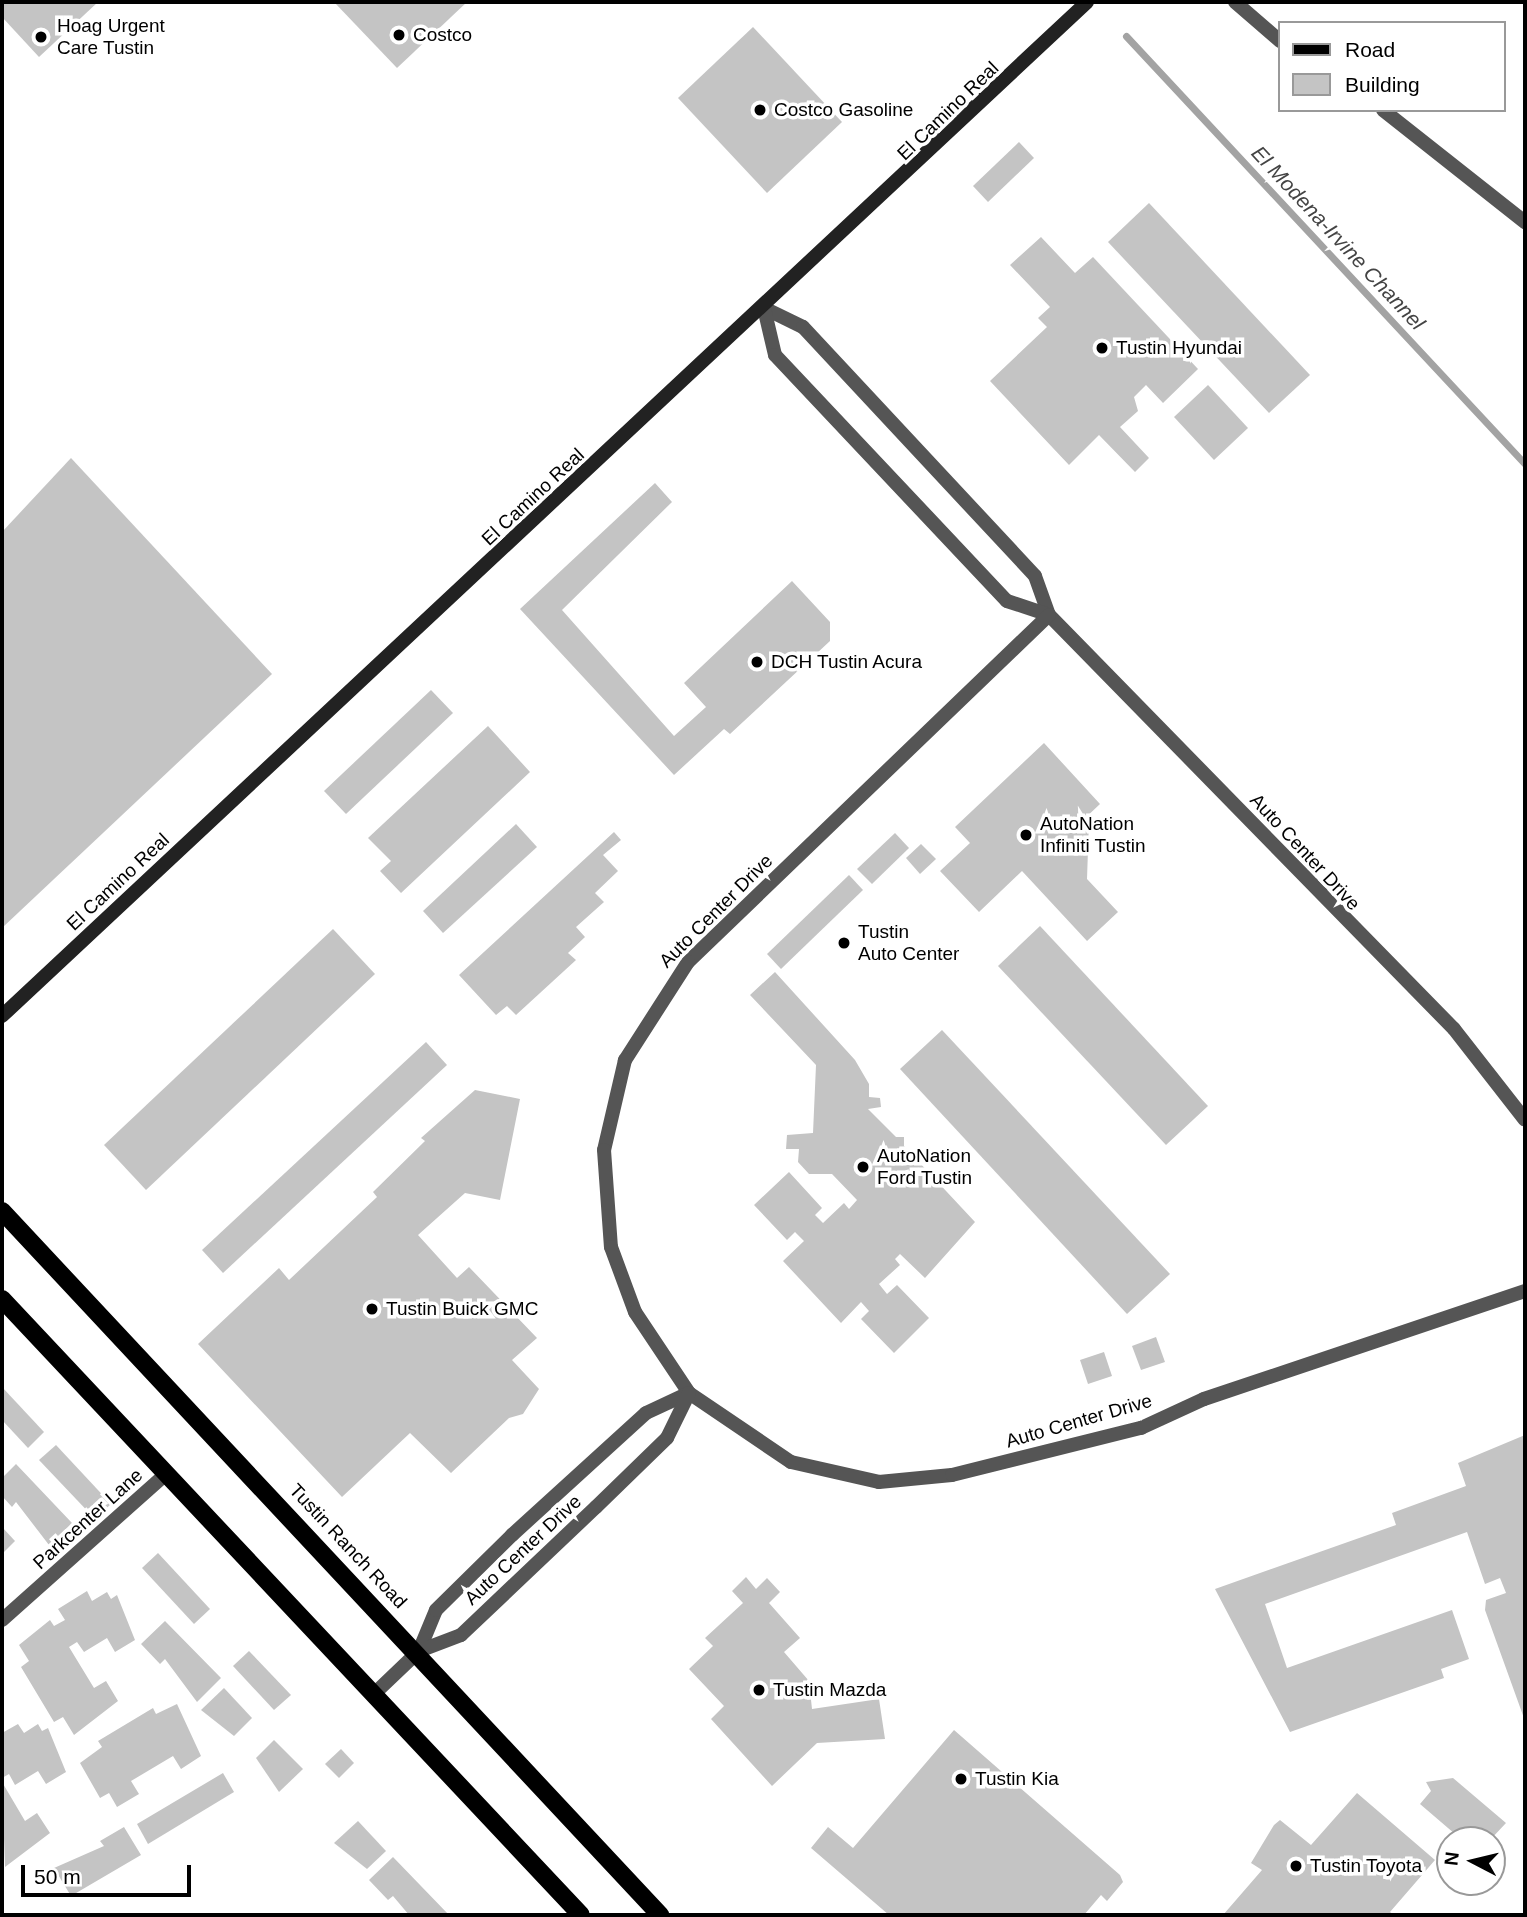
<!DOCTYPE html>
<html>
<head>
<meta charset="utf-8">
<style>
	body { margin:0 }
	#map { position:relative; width:1527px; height:1917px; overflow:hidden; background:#fff; font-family:Helvetica,sans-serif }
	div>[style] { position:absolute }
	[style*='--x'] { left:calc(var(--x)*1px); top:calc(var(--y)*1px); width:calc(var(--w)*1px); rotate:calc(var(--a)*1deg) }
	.stream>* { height:7px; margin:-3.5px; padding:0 3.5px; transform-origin:3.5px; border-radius:3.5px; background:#a3a3a3 }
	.building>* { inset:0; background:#c4c4c4 }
	.minor>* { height:14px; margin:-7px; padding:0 7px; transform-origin:7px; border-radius:7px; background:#555 }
	.tertiary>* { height:14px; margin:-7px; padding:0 7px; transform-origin:7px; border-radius:7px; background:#555 }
	.secondary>* { height:14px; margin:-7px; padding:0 7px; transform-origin:7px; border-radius:7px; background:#222 }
	.primary>* { height:18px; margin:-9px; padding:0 9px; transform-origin:9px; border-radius:9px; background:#000 }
	.dots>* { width:19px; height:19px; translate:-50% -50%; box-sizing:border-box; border:4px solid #fff; border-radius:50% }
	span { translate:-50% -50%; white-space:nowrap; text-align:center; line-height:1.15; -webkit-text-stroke:7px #fff; paint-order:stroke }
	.poi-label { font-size:19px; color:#000 }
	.left { translate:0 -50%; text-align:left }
	.street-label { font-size:19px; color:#000 }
	.water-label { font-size:21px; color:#444; font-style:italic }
	.frame { position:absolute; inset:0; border:4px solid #000; pointer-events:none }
	.legend { position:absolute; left:1278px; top:21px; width:228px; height:91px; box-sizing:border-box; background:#fff; border:2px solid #999; margin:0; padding:9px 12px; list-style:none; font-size:21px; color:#000 }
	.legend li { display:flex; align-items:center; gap:14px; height:35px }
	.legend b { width:35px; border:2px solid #999 }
	.north { position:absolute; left:1436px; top:1826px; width:70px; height:70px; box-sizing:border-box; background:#fff; border:2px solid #999; border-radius:50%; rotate:277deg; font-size:19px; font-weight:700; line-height:28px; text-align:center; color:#000 }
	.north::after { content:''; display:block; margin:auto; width:24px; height:32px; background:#000; clip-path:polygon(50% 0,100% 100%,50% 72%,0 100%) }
	.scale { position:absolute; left:21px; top:1865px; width:170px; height:32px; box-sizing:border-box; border:4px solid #000; border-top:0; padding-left:9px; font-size:21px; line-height:24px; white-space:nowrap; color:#000; -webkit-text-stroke:5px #fff; paint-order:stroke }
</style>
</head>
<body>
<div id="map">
	<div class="stream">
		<i style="--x:1126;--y:36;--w:585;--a:47.01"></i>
	</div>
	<div class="building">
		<i style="clip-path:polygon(2px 2px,98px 2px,39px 57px,2px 17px)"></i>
		<i style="clip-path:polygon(334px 2px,467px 2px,397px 68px)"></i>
		<i style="clip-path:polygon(753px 27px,842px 122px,767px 193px,678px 98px)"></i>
		<i style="clip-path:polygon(1019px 142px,1034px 158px,988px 202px,973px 186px)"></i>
		<i style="clip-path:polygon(1149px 203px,1310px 375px,1269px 413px,1108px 242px)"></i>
		<i style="clip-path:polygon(1041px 237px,1075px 273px,1093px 257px,1198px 369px,1163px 403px,1146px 385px,1134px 397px,1138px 411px,1120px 427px,1149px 458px,1135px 472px,1099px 435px,1069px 465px,990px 381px,1047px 327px,1038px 318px,1050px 307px,1010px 265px)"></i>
		<i style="clip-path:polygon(1208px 385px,1248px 428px,1214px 460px,1174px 417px)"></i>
		<i style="clip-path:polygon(71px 458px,272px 674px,2px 928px,2px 532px)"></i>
		<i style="clip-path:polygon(655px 483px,672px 502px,562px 610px,674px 736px,706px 707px,684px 683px,792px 581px,830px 622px,830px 641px,730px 734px,724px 729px,674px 775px,520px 609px)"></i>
		<i style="clip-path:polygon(431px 690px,453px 713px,346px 814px,324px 791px)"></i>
		<i style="clip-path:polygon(488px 726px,530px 772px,401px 893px,380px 871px,391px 861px,368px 838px)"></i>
		<i style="clip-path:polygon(1044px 743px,1100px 804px,1082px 821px,1089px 821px,1087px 879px,1118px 912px,1087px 941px,1022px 871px,979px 912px,940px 871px,970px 843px,955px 827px)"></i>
		<i style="clip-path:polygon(516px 824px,537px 847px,443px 933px,423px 911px)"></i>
		<i style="clip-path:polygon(614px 832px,621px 840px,603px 855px,618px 871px,595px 893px,604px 902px,576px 927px,585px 937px,568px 953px,576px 960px,516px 1015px,507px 1006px,496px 1015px,459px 975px)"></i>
		<i style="clip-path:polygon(895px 833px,909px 848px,872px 884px,857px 869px)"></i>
		<i style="clip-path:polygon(921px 844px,936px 859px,920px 874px,906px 858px)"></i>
		<i style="clip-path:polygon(849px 875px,863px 890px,781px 969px,767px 954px)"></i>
		<i style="clip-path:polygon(1040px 926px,1208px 1106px,1166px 1145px,998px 966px)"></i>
		<i style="clip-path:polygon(333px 929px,375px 974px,146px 1190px,104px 1145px)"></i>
		<i style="clip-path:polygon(775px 972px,855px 1060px,869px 1084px,869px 1097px,880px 1098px,881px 1107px,868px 1109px,896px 1137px,904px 1137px,904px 1146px,975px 1222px,925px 1278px,900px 1254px,895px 1259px,900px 1265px,879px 1284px,887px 1294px,897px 1285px,929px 1318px,894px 1353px,861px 1319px,869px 1311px,861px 1302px,841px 1323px,783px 1261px,804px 1241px,795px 1232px,787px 1240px,754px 1205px,789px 1172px,822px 1208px,815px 1215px,823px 1223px,844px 1203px,849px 1209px,857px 1200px,832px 1174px,809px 1174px,798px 1162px,799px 1149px,786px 1149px,787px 1135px,813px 1133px,816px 1065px,750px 995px)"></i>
		<i style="clip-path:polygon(942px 1030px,1170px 1274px,1127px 1314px,900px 1069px)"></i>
		<i style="clip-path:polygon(426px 1042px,447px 1065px,223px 1273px,202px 1250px)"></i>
		<i style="clip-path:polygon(475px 1090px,520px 1099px,500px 1200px,465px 1193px,418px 1235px,457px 1278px,469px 1267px,537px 1338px,512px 1360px,539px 1389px,523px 1414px,509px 1418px,451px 1473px,410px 1433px,342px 1497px,198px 1344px,279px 1268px,289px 1280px,377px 1197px,373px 1192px,425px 1141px,421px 1138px)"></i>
		<i style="clip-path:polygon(1156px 1337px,1165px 1362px,1141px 1370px,1132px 1346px)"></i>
		<i style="clip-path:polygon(1104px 1352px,1112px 1376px,1088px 1384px,1080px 1360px)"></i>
		<i style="clip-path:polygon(2px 1387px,44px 1432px,28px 1448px,2px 1420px)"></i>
		<i style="clip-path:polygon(1525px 1435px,1525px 1721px,1485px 1610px,1486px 1600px,1506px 1593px,1500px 1578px,1485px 1584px,1467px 1532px,1265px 1604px,1287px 1668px,1452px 1610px,1469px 1659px,1441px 1669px,1444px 1678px,1290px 1732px,1215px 1589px,1396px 1525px,1392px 1513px,1466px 1486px,1458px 1463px)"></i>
		<i style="clip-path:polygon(56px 1445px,111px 1504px,95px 1519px,39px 1460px)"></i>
		<i style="clip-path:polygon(16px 1464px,72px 1523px,49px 1545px,16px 1502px,12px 1507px,2px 1496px,2px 1478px)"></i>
		<i style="clip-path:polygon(2px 1527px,15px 1541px,2px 1554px)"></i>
		<i style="clip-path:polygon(158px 1553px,210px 1609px,194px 1624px,142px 1568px)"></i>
		<i style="clip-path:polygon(746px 1577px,756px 1589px,767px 1578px,780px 1592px,769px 1603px,800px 1638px,784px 1652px,809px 1681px,812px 1709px,879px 1699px,885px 1739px,817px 1743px,772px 1786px,711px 1719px,724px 1706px,689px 1669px,713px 1646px,705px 1638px,743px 1603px,732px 1591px)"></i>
		<i style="clip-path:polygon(87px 1591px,92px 1601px,107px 1592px,111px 1599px,117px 1595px,135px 1640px,115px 1652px,107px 1638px,84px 1652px,77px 1642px,69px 1647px,94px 1688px,106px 1681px,118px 1701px,74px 1735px,63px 1717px,54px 1722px,21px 1667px,29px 1661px,19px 1645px,50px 1620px,54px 1626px,65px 1620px,58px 1609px)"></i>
		<i style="clip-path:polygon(165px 1621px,221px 1678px,197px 1702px,165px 1659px,160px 1664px,141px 1644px)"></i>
		<i style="clip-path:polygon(249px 1651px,291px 1695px,274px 1710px,233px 1666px)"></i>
		<i style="clip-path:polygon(224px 1688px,252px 1718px,234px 1736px,201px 1710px)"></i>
		<i style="clip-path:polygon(177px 1704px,201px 1756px,181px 1769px,173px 1756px,131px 1781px,139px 1794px,117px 1807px,109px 1793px,100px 1798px,80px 1763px,102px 1747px,98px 1741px,153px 1708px,156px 1714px)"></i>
		<i style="clip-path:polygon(18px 1724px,24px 1733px,38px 1724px,42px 1731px,48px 1728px,66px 1772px,46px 1784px,38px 1771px,15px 1785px,9px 1774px,2px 1778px,2px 1733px)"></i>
		<i style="clip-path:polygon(954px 1730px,1120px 1875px,1123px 1882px,1107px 1901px,1101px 1895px,1084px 1915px,889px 1915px,811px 1848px,828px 1827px,853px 1848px)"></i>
		<i style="clip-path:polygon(274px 1740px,303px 1769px,279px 1792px,256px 1758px)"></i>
		<i style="clip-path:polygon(341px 1749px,354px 1763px,339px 1778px,325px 1764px)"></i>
		<i style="clip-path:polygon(223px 1773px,234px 1792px,148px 1844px,137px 1824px)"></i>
		<i style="clip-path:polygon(1453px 1778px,1506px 1823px,1490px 1840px,1477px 1831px,1462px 1840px,1420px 1804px,1431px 1791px,1426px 1782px)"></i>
		<i style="clip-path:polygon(2px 1782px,25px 1821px,37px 1813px,50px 1833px,5px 1867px)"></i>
		<i style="clip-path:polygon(1357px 1793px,1435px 1860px,1390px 1912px,1394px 1915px,1223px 1915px,1262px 1870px,1251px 1863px,1274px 1825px,1280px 1820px,1311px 1845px)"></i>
		<i style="clip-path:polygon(358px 1821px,386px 1851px,367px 1869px,334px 1843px)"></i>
		<i style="clip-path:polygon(124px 1827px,141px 1855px,71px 1896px,54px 1868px,104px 1846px,100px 1841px)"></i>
		<i style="clip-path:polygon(393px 1857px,449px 1915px,409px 1915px,393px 1896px,388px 1900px,369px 1880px)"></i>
	</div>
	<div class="minor">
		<i style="--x:1235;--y:2;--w:60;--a:40.9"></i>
		<i style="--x:1383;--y:110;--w:181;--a:38.3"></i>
		<i style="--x:2;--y:1620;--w:221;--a:-41.7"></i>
	</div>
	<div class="tertiary">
		<i style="--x:764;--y:308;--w:43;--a:26"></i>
		<i style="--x:803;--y:327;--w:340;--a:47"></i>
		<i style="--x:1035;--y:576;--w:41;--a:70.3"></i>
		<i style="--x:1049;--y:615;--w:579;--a:45.63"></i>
		<i style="--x:1454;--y:1029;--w:115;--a:52"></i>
		<i style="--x:764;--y:308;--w:48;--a:76.8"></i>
		<i style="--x:775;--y:355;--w:338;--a:46.7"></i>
		<i style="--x:1007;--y:601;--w:44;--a:18.4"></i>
		<i style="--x:1049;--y:615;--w:501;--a:136.13"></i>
		<i style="--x:688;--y:962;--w:117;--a:122.7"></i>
		<i style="--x:625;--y:1060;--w:92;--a:103.1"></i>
		<i style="--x:604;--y:1150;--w:97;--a:85.9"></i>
		<i style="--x:611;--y:1247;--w:69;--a:69.7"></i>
		<i style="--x:635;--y:1312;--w:97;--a:56.3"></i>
		<i style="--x:689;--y:1393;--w:123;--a:34.1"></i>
		<i style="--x:791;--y:1462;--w:90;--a:12.8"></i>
		<i style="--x:879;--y:1482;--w:73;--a:-5.5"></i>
		<i style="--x:952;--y:1475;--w:195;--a:-14"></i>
		<i style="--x:1141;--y:1428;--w:69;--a:-24.7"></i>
		<i style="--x:1204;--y:1399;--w:339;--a:-18.6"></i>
		<i style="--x:419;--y:1651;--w:44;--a:-67.5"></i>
		<i style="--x:436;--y:1610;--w:107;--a:-44.6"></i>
		<i style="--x:512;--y:1535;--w:181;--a:-42.3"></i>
		<i style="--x:646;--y:1413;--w:47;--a:-24.9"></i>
		<i style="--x:375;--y:1693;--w:61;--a:-43.7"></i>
		<i style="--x:419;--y:1651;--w:45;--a:-20.9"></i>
		<i style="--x:461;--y:1635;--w:186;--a:-43.5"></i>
		<i style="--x:596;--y:1507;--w:99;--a:-44.2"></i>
		<i style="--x:667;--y:1438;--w:50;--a:-63.9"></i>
	</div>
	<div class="secondary">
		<i style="--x:2;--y:1016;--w:1485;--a:-43.06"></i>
	</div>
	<div class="primary">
		<i style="--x:2;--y:1211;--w:964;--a:46.93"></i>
		<i style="--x:2;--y:1299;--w:845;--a:46.77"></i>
	</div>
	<div class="dots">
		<i style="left:399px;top:35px;background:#000"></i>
		<i style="left:41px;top:37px;background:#000"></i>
		<i style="left:760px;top:110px;background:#000"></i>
		<i style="left:1102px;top:348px;background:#000"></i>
		<i style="left:757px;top:662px;background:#000"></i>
		<i style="left:1026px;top:835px;background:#000"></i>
		<i style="left:844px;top:943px;background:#000"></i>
		<i style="left:863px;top:1167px;background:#000"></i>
		<i style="left:372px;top:1309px;background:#000"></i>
		<i style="left:759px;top:1690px;background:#000"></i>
		<i style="left:961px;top:1779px;background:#000"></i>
		<i style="left:1296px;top:1866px;background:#000"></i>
	</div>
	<div class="poi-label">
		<span class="left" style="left:57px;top:37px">Hoag Urgent<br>Care Tustin</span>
		<span class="left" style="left:413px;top:35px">Costco</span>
		<span class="left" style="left:774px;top:110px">Costco Gasoline</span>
		<span class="left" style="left:1116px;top:348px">Tustin Hyundai</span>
		<span class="left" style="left:771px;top:662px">DCH Tustin Acura</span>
		<span class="left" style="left:1040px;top:835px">AutoNation<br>Infiniti Tustin</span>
		<span class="left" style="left:858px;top:943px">Tustin<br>Auto Center</span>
		<span class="left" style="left:877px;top:1167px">AutoNation<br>Ford Tustin</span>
		<span class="left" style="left:386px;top:1309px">Tustin Buick GMC</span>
		<span class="left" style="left:773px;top:1690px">Tustin Mazda</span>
		<span class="left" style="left:975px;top:1779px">Tustin Kia</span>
		<span class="left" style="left:1310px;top:1866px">Tustin Toyota</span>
	</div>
	<div class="street-label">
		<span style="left:948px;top:111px;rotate:-44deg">El Camino Real</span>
		<span style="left:533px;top:497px;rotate:-43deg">El Camino Real</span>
		<span style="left:1305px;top:852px;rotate:47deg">Auto Center Drive</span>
		<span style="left:118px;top:882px;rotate:-43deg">El Camino Real</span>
		<span style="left:716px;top:911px;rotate:-45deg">Auto Center Drive</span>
		<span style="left:1079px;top:1421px;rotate:-16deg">Auto Center Drive</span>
		<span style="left:88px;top:1519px;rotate:-42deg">Parkcenter Lane</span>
		<span style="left:348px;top:1546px;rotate:47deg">Tustin Ranch Road</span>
		<span style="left:523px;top:1550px;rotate:-43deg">Auto Center Drive</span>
	</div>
	<div class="water-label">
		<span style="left:1338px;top:238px;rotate:47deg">El Modena-Irvine Channel</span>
	</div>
	<div class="frame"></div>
	<ul class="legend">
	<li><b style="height:9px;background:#000"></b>Road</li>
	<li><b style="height:19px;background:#c4c4c4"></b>Building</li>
	</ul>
	<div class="north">N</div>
	<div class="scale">50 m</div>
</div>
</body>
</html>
